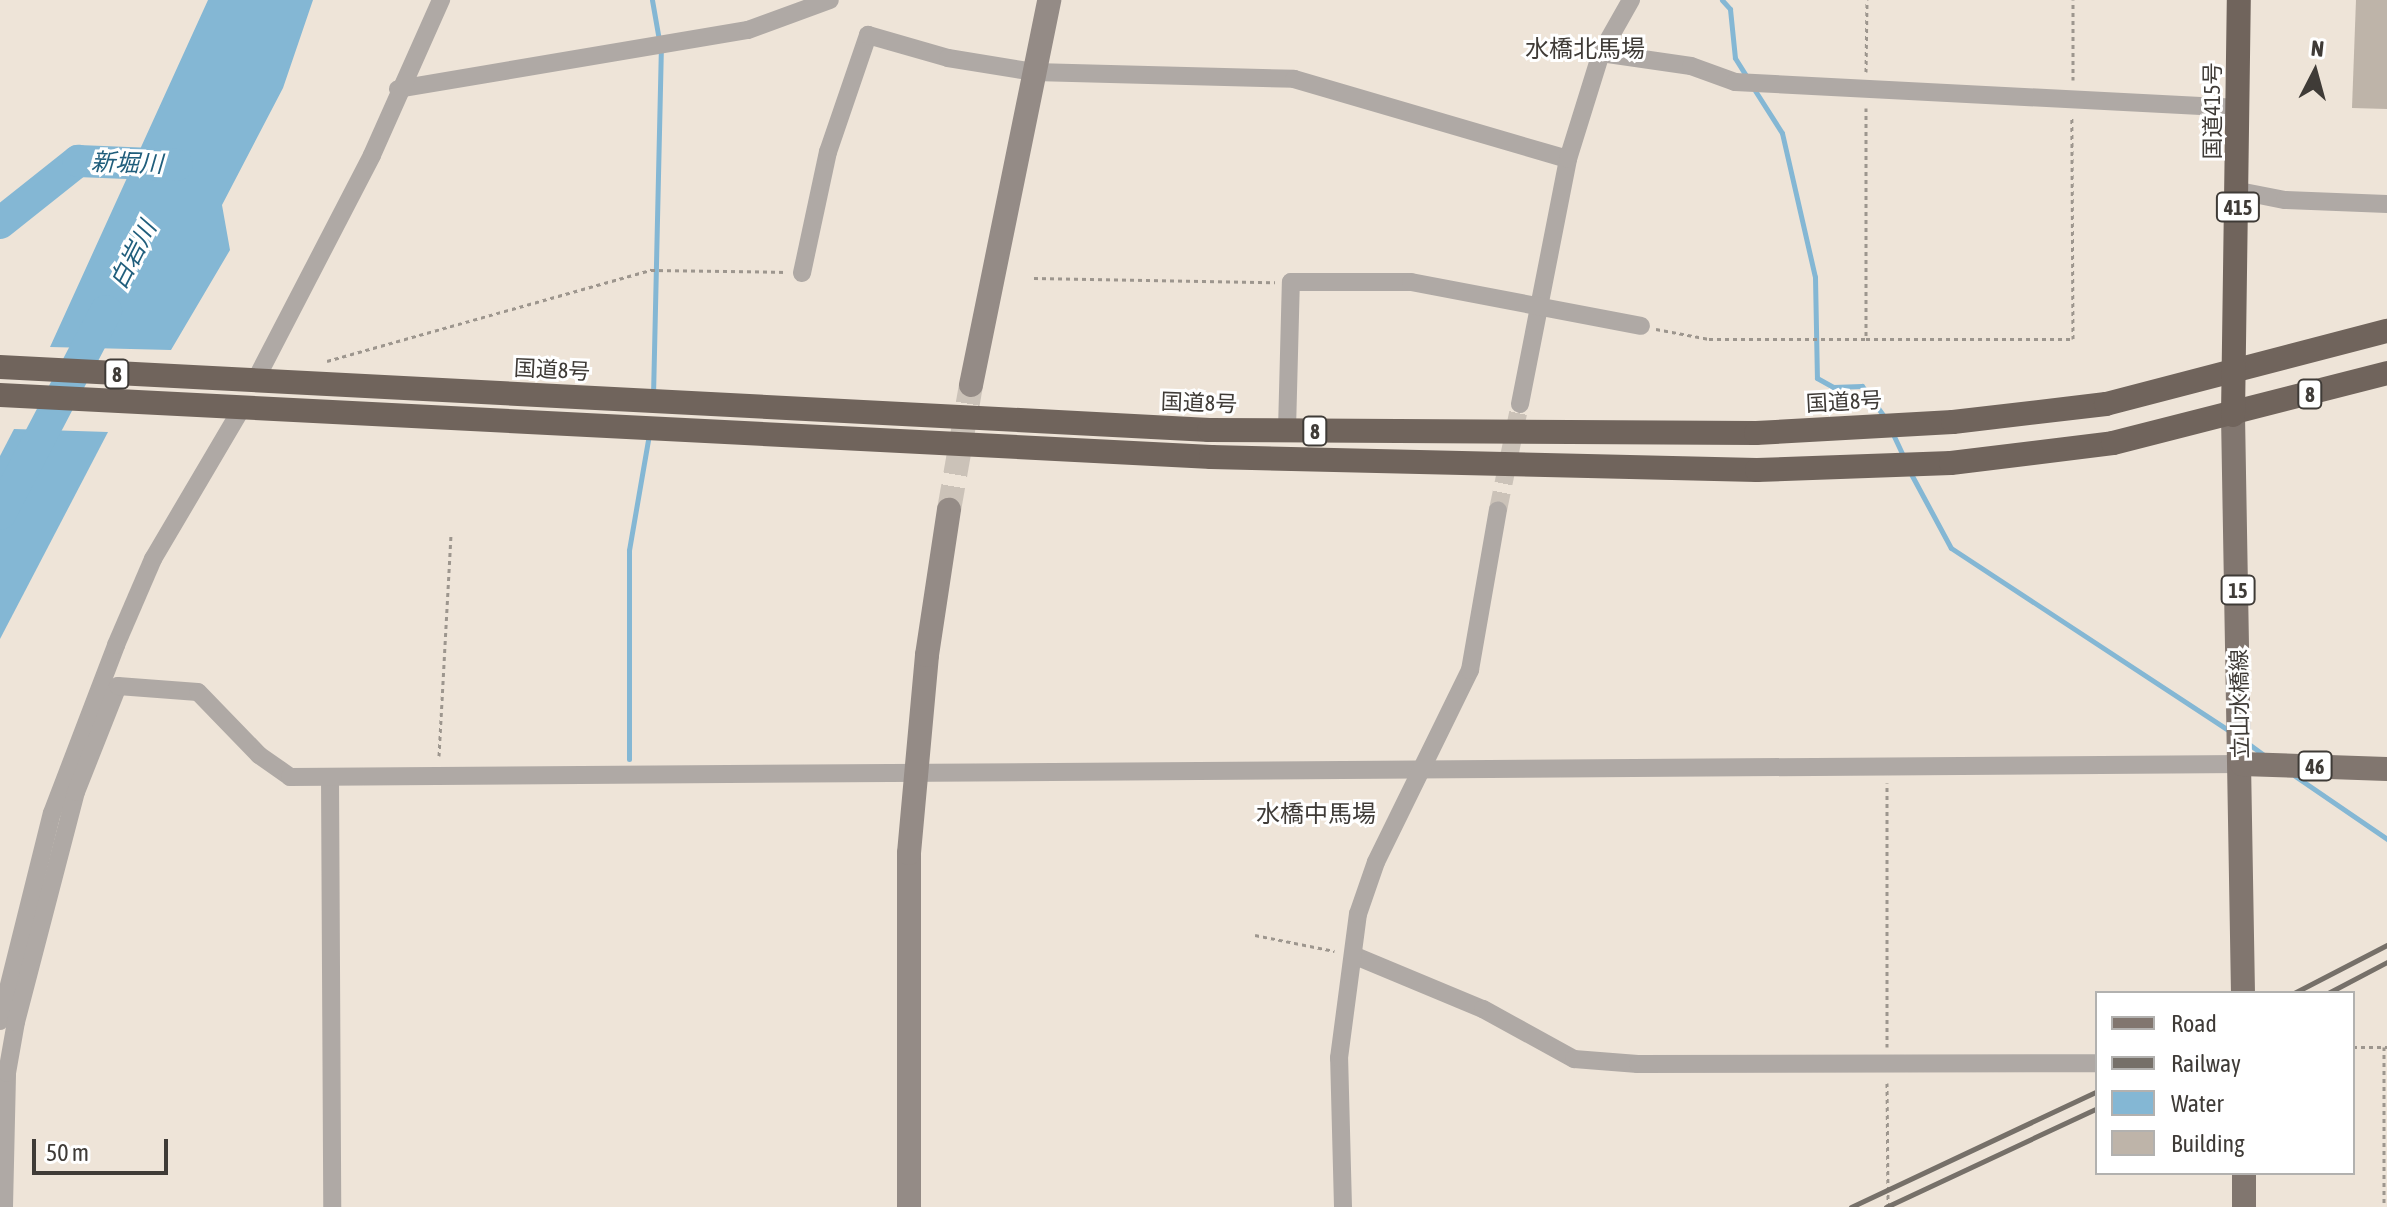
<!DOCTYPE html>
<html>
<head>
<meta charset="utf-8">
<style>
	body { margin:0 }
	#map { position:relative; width:2387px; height:1207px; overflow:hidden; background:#eee4d8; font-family:"Asap Condensed","Noto Sans JP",sans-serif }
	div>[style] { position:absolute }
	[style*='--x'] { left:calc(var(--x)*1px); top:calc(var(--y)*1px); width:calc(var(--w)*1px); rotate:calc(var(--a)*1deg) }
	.water>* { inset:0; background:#84b7d4 }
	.stream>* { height:5px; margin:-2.5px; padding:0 2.5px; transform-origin:2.5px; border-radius:2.5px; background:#84b7d4 }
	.river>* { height:32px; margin:-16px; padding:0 16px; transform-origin:16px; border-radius:16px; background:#84b7d4 }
	.building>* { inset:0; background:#beb4a9 }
	.street-tunnel>* { height:18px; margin-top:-9px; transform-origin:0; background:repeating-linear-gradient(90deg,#cbc2b8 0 18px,transparent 0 27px) }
	.secondary-tunnel>* { height:24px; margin-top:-12px; transform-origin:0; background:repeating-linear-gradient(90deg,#cbc2b8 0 24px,transparent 0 36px) }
	.path>* { height:3px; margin-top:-1.5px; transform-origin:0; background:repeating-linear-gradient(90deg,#9d968e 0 4px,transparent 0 8px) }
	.street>* { height:18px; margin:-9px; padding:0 9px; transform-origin:9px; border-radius:9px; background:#afa9a5 }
	.secondary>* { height:24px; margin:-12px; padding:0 12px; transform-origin:12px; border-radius:12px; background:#948b86 }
	.primary>* { height:24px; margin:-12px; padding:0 12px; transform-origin:12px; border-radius:12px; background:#81766f }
	.highway>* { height:24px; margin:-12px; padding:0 12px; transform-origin:12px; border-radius:12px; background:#70645c }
	.rail>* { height:5px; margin:-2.5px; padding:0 2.5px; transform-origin:2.5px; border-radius:2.5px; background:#767069 }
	span { translate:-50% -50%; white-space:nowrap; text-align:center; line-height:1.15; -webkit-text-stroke:6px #fff; paint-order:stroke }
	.shield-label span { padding:2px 6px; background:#fff; border:2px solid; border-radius:6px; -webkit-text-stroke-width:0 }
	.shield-label { font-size:20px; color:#3f3b37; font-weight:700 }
	.street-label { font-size:22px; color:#3f3b37 }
	.neighbourhood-label { font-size:24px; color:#3f3b37 }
	.water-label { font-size:24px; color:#205e7c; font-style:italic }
	.legend { position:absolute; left:2095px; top:991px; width:260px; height:184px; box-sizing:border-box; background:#fff; border:2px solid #b2b1af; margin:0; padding:10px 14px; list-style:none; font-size:24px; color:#3f3b37 }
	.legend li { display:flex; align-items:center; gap:16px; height:40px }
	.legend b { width:40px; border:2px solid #b2b1af }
	.north { position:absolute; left:2275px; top:32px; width:80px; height:80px; -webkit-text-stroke:6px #fff; paint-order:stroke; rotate:6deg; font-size:22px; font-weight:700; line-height:32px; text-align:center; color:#3f3b37 }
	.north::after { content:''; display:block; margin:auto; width:28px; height:36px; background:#3f3b37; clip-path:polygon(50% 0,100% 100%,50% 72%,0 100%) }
	.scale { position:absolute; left:32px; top:1139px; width:136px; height:36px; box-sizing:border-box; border:4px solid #3f3b37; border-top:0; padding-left:10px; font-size:24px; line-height:28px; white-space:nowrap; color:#3f3b37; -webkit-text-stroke:6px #fff; paint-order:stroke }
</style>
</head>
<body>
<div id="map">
	<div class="water">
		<i style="clip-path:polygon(208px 0,313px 0,283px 88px,222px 205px,230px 250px,171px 350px,50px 347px)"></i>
		<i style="clip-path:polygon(14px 429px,108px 432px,0 639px,0 456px)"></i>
	</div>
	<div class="stream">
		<i style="--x:652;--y:0;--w:41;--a:80.1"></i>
		<i style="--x:1722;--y:0;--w:12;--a:48"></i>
		<i style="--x:1730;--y:9;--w:49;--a:84.2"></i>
		<i style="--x:1735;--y:58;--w:22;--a:58"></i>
		<i style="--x:1754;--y:89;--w:52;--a:57.5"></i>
		<i style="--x:1782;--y:133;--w:148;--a:77.1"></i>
		<i style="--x:1815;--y:277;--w:101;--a:88.9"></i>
		<i style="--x:1817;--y:378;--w:18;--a:29"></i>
		<i style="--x:1833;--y:387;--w:29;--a:-2"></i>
		<i style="--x:1862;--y:386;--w:41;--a:54"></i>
		<i style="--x:653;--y:396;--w:346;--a:-88.7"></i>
		<i style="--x:1892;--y:432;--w:26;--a:65"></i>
		<i style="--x:1910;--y:472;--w:86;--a:61.7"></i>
		<i style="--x:1951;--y:548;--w:335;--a:33.3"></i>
		<i style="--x:2246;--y:742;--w:22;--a:36"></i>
		<i style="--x:629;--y:759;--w:209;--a:-90"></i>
		<i style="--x:629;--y:550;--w:118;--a:-80.2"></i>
		<i style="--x:2295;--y:776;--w:112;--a:34.4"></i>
	</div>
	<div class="river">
		<i style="--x:0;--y:223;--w:100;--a:-38.5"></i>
		<i style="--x:78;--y:161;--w:99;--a:2.3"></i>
		<i style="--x:0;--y:514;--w:229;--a:-62.4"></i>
	</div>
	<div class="building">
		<i style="clip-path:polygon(2356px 0,2387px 0,2387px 109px,2352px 108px)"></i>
	</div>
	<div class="street-tunnel">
		<i style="--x:1498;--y:510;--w:108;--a:-78.3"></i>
	</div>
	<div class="secondary-tunnel">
		<i style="--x:949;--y:510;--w:127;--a:-80"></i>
	</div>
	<div class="path">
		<i style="--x:1866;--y:72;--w:72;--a:-89.2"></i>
		<i style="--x:2073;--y:80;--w:80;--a:-90"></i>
		<i style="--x:1866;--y:108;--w:231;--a:90"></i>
		<i style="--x:1866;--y:339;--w:207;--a:0"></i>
		<i style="--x:2073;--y:339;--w:223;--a:-90.3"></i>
		<i style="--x:1034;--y:278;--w:241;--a:1"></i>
		<i style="--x:1656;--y:329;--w:54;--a:10.7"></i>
		<i style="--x:1709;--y:339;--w:157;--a:0"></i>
		<i style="--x:327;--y:361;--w:337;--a:-15.7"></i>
		<i style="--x:651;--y:270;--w:135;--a:0.8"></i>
		<i style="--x:439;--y:756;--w:223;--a:-86.9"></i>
		<i style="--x:1255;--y:935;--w:81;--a:11.4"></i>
		<i style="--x:1887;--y:1047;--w:264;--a:-90"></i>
		<i style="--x:2353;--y:1047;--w:34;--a:0"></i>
		<i style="--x:2384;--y:1047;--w:160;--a:90"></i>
		<i style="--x:1887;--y:1083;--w:124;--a:89.5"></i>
	</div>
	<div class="street">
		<i style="--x:1601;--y:53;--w:91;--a:8.2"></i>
		<i style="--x:1691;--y:66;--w:47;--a:20"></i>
		<i style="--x:1735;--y:82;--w:505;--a:2.95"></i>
		<i style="--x:398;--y:89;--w:355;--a:-9.6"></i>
		<i style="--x:748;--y:30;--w:87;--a:-20.1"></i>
		<i style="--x:2239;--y:191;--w:47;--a:11.1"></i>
		<i style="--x:2285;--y:200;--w:102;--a:2.2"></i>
		<i style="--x:802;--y:273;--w:124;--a:-77.9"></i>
		<i style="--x:828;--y:152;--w:124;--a:-71.1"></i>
		<i style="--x:868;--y:35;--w:83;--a:16"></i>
		<i style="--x:948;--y:58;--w:87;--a:9.2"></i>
		<i style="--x:1034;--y:72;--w:260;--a:1.5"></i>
		<i style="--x:1294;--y:79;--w:285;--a:16.3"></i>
		<i style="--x:255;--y:381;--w:254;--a:-62.6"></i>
		<i style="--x:372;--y:155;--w:170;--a:-66"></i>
		<i style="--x:1520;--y:404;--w:250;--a:-78.9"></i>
		<i style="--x:1568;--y:159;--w:111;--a:-72.7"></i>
		<i style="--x:1601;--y:53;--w:61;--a:-60.5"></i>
		<i style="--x:1287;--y:430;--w:148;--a:-88.5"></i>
		<i style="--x:1291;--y:282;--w:120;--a:0"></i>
		<i style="--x:1411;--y:282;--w:234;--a:10.8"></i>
		<i style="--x:330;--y:777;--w:430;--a:89.7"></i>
		<i style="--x:1353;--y:955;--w:141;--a:22.6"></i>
		<i style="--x:1483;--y:1009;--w:104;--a:28.8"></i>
		<i style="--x:1574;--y:1059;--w:64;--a:4.5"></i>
		<i style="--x:1638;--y:1064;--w:459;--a:-0.1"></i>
		<i style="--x:0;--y:1021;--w:214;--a:-76"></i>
		<i style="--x:52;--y:813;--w:180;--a:-69.1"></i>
		<i style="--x:116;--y:645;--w:94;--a:-66.7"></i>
		<i style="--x:153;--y:559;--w:175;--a:-59.5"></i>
		<i style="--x:4;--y:1207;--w:134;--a:-88.7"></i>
		<i style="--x:7;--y:1073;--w:52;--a:-80"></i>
		<i style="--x:16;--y:1022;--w:238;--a:-75.4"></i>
		<i style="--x:76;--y:792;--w:114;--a:-68.4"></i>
		<i style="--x:118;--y:686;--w:80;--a:4.3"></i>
		<i style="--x:198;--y:692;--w:88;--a:45.9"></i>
		<i style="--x:259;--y:755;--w:38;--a:35"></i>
		<i style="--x:290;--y:777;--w:1952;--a:-0.38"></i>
		<i style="--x:1343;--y:1207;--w:149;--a:-91.5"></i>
		<i style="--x:1339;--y:1058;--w:145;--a:-82.5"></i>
		<i style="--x:1358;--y:914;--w:55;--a:-70.9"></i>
		<i style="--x:1376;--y:862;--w:214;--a:-63.9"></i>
		<i style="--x:1470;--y:670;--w:162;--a:-80.1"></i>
	</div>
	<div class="secondary">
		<i style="--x:971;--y:385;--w:393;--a:-78.5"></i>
		<i style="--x:909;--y:1207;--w:354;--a:-90"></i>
		<i style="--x:909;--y:853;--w:199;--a:-84.8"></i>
		<i style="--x:927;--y:655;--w:147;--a:-81.4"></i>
	</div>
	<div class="primary">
		<i style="--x:2233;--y:415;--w:578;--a:89.01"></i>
		<i style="--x:2242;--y:764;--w:145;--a:2"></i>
		<i style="--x:2244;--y:1173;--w:34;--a:90"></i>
	</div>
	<div class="highway">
		<i style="--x:0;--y:367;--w:1211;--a:2.98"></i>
		<i style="--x:1209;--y:430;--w:547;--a:0.31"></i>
		<i style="--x:1756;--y:433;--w:197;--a:-3.2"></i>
		<i style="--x:1953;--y:422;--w:154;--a:-6.7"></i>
		<i style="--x:2106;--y:404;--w:290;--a:-14.6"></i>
		<i style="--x:0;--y:395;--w:1213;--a:2.93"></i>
		<i style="--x:1211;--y:457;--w:546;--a:1.36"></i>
		<i style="--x:1757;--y:470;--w:194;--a:-2.1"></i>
		<i style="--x:1951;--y:463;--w:163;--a:-7"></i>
		<i style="--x:2113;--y:443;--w:283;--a:-14.3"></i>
		<i style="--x:2233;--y:415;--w:415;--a:-89.2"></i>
	</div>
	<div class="rail">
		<i style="--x:2294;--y:993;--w:105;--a:-27.3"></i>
		<i style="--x:2328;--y:993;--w:67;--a:-27.7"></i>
		<i style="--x:1851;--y:1207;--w:272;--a:-25.2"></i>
		<i style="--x:1886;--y:1207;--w:233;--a:-25.1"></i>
	</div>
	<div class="shield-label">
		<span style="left:2238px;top:207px">415</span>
		<span style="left:117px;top:374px">8</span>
		<span style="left:2310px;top:394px">8</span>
		<span style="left:1315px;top:431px">8</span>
		<span style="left:2238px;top:590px">15</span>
		<span style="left:2315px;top:766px">46</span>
	</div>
	<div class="street-label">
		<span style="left:2213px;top:111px;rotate:-90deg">国道415号</span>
		<span style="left:552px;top:370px;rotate:3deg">国道8号</span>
		<span style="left:1844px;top:402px;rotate:-3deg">国道8号</span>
		<span style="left:1199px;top:403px;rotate:2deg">国道8号</span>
		<span style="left:2240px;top:704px;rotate:-91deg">立山水橋線</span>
	</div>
	<div class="neighbourhood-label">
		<span style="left:1585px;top:49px">水橋北馬場</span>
		<span style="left:1316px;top:814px">水橋中馬場</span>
	</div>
	<div class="water-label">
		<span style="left:127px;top:163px;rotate:2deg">新堀川</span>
		<span style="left:133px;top:255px;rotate:-63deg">白岩川</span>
	</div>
	<ul class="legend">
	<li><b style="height:10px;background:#81766f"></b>Road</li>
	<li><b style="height:10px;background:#767069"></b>Railway</li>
	<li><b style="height:22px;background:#84b7d4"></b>Water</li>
	<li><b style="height:22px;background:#beb4a9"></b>Building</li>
	</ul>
	<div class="north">N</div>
	<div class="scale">50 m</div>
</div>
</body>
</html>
